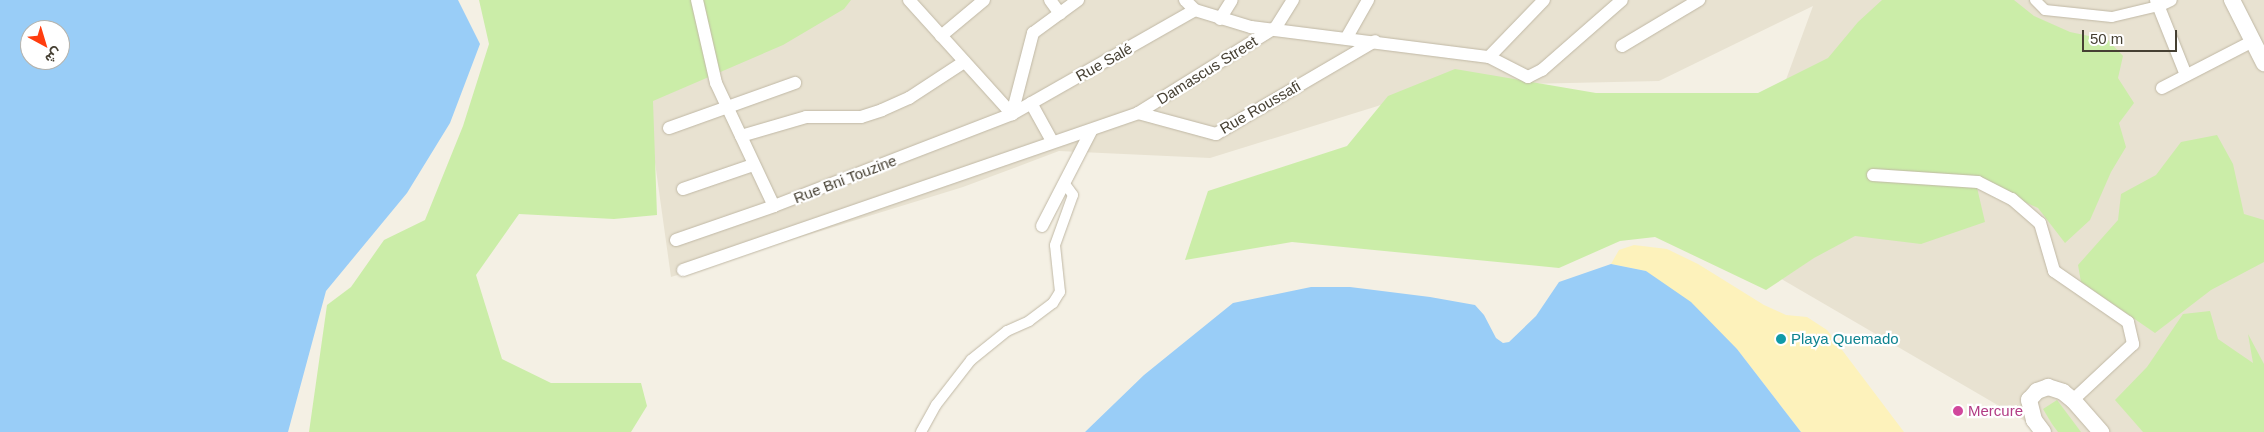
<!DOCTYPE html>
<html>
<head>
<meta charset="utf-8">
<style>
	body { margin:0 }
	#map { position:relative; width:2264px; height:432px; overflow:hidden; background:#f4f0e4; font-family:Helvetica,Vazirmatn,sans-serif }
	div>[style] { position:absolute }
	[style*='--x'] { left:calc(var(--x)*1px); top:calc(var(--y)*1px); width:calc(var(--w)*1px); rotate:calc(var(--a)*1deg) }
	.residential>* { inset:0; background:#e8e2d1 }
	.green>* { inset:0; background:#cbeda8 }
	.sand>* { inset:0; background:#fdf2bb }
	.water>* { inset:0; background:#99cdf7 }
	.roads { filter:drop-shadow(0 0 1px #c0b8a5) drop-shadow(0 0 1px #c0b8a5) }
	.pedestrian>* { height:10px; margin:-5px; padding:0 5px; transform-origin:5px; border-radius:5px; background:#fff }
	.minor>* { height:12px; margin:-6px; padding:0 6px; transform-origin:6px; border-radius:6px; background:#fff }
	.tertiary>* { height:16px; margin:-8px; padding:0 8px; transform-origin:8px; border-radius:8px; background:#fff }
	.dots>* { width:14px; height:14px; translate:-50% -50%; box-sizing:border-box; border:2px solid #fff; border-radius:50% }
	span { translate:-50% -50%; white-space:nowrap; text-align:center; line-height:1.15; -webkit-text-stroke:4.5px #fff; paint-order:stroke }
	.street-label { font-size:15px; color:#464033 }
	.culture-label { font-size:15px; color:#0d838f }
	.left { translate:0 -50%; text-align:left }
	.hotel-label { font-size:15px; color:#b23c85 }
	.north { position:absolute; left:20px; top:20px; width:50px; height:50px; box-sizing:border-box; background:#fff; border:1px solid #b5b3ad; border-radius:50%; rotate:141deg; font-size:14px; font-weight:700; line-height:20px; text-align:center; color:#464033 }
	.north::after { content:''; display:block; margin:auto; width:18px; height:22px; background:#ff3d0f; clip-path:polygon(50% 0,100% 100%,50% 72%,0 100%) }
	.scale { position:absolute; left:2082px; top:30px; width:95px; height:22px; box-sizing:border-box; border:2px solid #464033; border-top:0; padding-left:6px; font-size:15px; line-height:18px; white-space:nowrap; color:#464033; -webkit-text-stroke:4px #fff; paint-order:stroke }
</style>
</head>
<body>
<div id="map">
	<div class="residential">
		<i style="clip-path:polygon(716px 0,2264px 0,2264px 432px,2044px 432px,1725px 246px,1813px 6px,1659px 81px,1442px 86px,1210px 158px,1059px 151px,963px 187px,671px 277px,644px 84px)"></i>
	</div>
	<div class="green">
		<i style="clip-path:polygon(479px 0,851px 0,844px 9px,783px 45px,653px 101px,657px 215px,614px 219px,519px 214px,476px 275px,502px 359px,551px 383px,641px 383px,647px 406px,631px 432px,309px 432px,327px 305px,351px 287px,384px 240px,425px 220px,463px 126px,489px 44px)"></i>
		<i style="clip-path:polygon(1882px 0,2014px 0,2034px 16px,2070px 32px,2108px 40px,2123px 56px,2118px 78px,2134px 103px,2119px 123px,2126px 147px,2111px 172px,2090px 220px,2065px 243px,2038px 208px,1975px 179px,1985px 222px,1921px 244px,1855px 236px,1814px 258px,1766px 290px,1655px 237px,1620px 241px,1559px 268px,1292px 242px,1185px 260px,1208px 191px,1347px 146px,1388px 96px,1455px 69px,1596px 93px,1758px 93px,1828px 58px,1858px 22px)"></i>
		<i style="clip-path:polygon(2217px 135px,2233px 164px,2244px 214px,2264px 220px,2264px 262px,2211px 290px,2155px 333px,2081px 282px,2078px 265px,2118px 220px,2121px 194px,2156px 175px,2181px 142px)"></i>
		<i style="clip-path:polygon(2210px 311px,2218px 339px,2253px 363px,2248px 334px,2264px 364px,2264px 432px,2143px 432px,2115px 400px,2147px 367px,2183px 314px)"></i>
		<i style="clip-path:polygon(2057px 400px,2081px 432px,2058px 432px,2052px 424px,2043px 409px)"></i>
	</div>
	<div class="sand">
		<i style="clip-path:polygon(1634px 245px,1667px 249px,1698px 264px,1764px 305px,1786px 315px,1807px 317px,1827px 330px,1904px 432px,1801px 432px,1737px 349px,1646px 271px,1611px 264px,1619px 250px)"></i>
	</div>
	<div class="water">
		<i style="clip-path:polygon(evenodd,0 0,458px 0,480px 44px,450px 123px,407px 193px,326px 291px,288px 432px,0 432px,0 0,30px 30px,60px 30px,60px 60px,30px 60px,30px 30px)"></i>
		<i style="clip-path:polygon(1611px 264px,1646px 271px,1691px 302px,1737px 349px,1801px 432px,1085px 432px,1144px 375px,1233px 303px,1311px 287px,1350px 287px,1430px 297px,1475px 305px,1484px 315px,1496px 338px,1503px 343px,1509px 342px,1536px 316px,1559px 282px)"></i>
	</div>
	<div class="roads">
		<div class="pedestrian">
			<i style="--x:2035;--y:0;--w:14;--a:45"></i>
			<i style="--x:2045;--y:10;--w:67;--a:6"></i>
			<i style="--x:2112;--y:17;--w:47;--a:-13.4"></i>
			<i style="--x:921;--y:432;--w:31;--a:-61"></i>
			<i style="--x:936;--y:405;--w:57;--a:-52.1"></i>
			<i style="--x:971;--y:360;--w:46;--a:-38.9"></i>
			<i style="--x:1007;--y:331;--w:24;--a:-24"></i>
			<i style="--x:1029;--y:321;--w:30;--a:-37"></i>
			<i style="--x:1053;--y:303;--w:13;--a:-58"></i>
			<i style="--x:1060;--y:292;--w:47;--a:-96.1"></i>
			<i style="--x:1055;--y:245;--w:53;--a:-70.2"></i>
			<i style="--x:1073;--y:195;--w:14;--a:-126"></i>
		</div>
		<div class="minor">
			<i style="--x:697;--y:0;--w:85;--a:77.1"></i>
			<i style="--x:716;--y:83;--w:136;--a:64.8"></i>
			<i style="--x:909;--y:0;--w:154;--a:47.9"></i>
			<i style="--x:1050;--y:0;--w:17;--a:54"></i>
			<i style="--x:1185;--y:0;--w:14;--a:45"></i>
			<i style="--x:1195;--y:10;--w:59;--a:16.9"></i>
			<i style="--x:1251;--y:27;--w:240;--a:7.2"></i>
			<i style="--x:1489;--y:57;--w:44;--a:27.1"></i>
			<i style="--x:1528;--y:77;--w:16;--a:-27"></i>
			<i style="--x:1542;--y:70;--w:106;--a:-41.2"></i>
			<i style="--x:2156;--y:0;--w:81;--a:68.2"></i>
			<i style="--x:2158;--y:6;--w:14;--a:-25"></i>
			<i style="--x:1220;--y:19;--w:22;--a:-58"></i>
			<i style="--x:941;--y:36;--w:56;--a:-39.9"></i>
			<i style="--x:1347;--y:37;--w:43;--a:-60.4"></i>
			<i style="--x:1622;--y:46;--w:90;--a:-30.9"></i>
			<i style="--x:1489;--y:57;--w:79;--a:-46"></i>
			<i style="--x:2162;--y:88;--w:102;--a:-27.3"></i>
			<i style="--x:1031;--y:103;--w:43;--a:61.1"></i>
			<i style="--x:1138;--y:113;--w:81;--a:15.1"></i>
			<i style="--x:1216;--y:134;--w:184;--a:-30.3"></i>
			<i style="--x:1012;--y:114;--w:84;--a:-75.5"></i>
			<i style="--x:1033;--y:33;--w:56;--a:-36.3"></i>
			<i style="--x:669;--y:128;--w:134;--a:-19.7"></i>
			<i style="--x:741;--y:136;--w:68;--a:-16.3"></i>
			<i style="--x:806;--y:117;--w:55;--a:0"></i>
			<i style="--x:861;--y:117;--w:22;--a:-18"></i>
			<i style="--x:882;--y:110;--w:30;--a:-24"></i>
			<i style="--x:909;--y:98;--w:66;--a:-33.2"></i>
			<i style="--x:1873;--y:175;--w:105;--a:3.8"></i>
			<i style="--x:1978;--y:182;--w:38;--a:27"></i>
			<i style="--x:2012;--y:199;--w:37;--a:41"></i>
			<i style="--x:2040;--y:223;--w:50;--a:73.7"></i>
			<i style="--x:2054;--y:271;--w:90;--a:34.6"></i>
			<i style="--x:2128;--y:322;--w:23;--a:77"></i>
			<i style="--x:2133;--y:344;--w:82;--a:137"></i>
			<i style="--x:683;--y:189;--w:74;--a:-18.9"></i>
			<i style="--x:1042;--y:226;--w:107;--a:-62.7"></i>
			<i style="--x:676;--y:240;--w:104;--a:-19.1"></i>
			<i style="--x:774;--y:206;--w:255;--a:-21.1"></i>
			<i style="--x:1012;--y:114;--w:210;--a:-29.6"></i>
			<i style="--x:683;--y:270;--w:481;--a:-19"></i>
			<i style="--x:1138;--y:113;--w:163;--a:-31.9"></i>
			<i style="--x:1276;--y:27;--w:32;--a:-58"></i>
		</div>
		<div class="tertiary">
			<i style="--x:2232;--y:0;--w:71;--a:63.1"></i>
			<i style="--x:2043;--y:432;--w:15;--a:-127"></i>
			<i style="--x:2034;--y:420;--w:21;--a:-104"></i>
			<i style="--x:2029;--y:400;--w:12;--a:-48"></i>
			<i style="--x:2037;--y:391;--w:12;--a:-20"></i>
			<i style="--x:2048;--y:387;--w:16;--a:18"></i>
			<i style="--x:2063;--y:392;--w:13;--a:39"></i>
			<i style="--x:2073;--y:400;--w:43;--a:48.8"></i>
		</div>
	</div>
	<div class="dots">
		<i style="left:1781px;top:339px;background:#0f9aa8"></i>
		<i style="left:1958px;top:411px;background:#d1479c"></i>
	</div>
	<div class="street-label">
		<span style="left:1104px;top:62px;rotate:-29deg">Rue Salé</span>
		<span style="left:1207px;top:70px;rotate:-32deg">Damascus Street</span>
		<span style="left:1260px;top:107px;rotate:-30deg">Rue Roussafi</span>
		<span style="left:845px;top:179px;rotate:-21deg">Rue Bni Touzine</span>
	</div>
	<div class="culture-label">
		<span class="left" style="left:1791px;top:339px">Playa Quemado</span>
	</div>
	<div class="hotel-label">
		<span class="left" style="left:1968px;top:411px">Mercure</span>
	</div>
	<div class="north">ش</div>
	<div class="scale">50 m</div>
</div>
</body>
</html>
